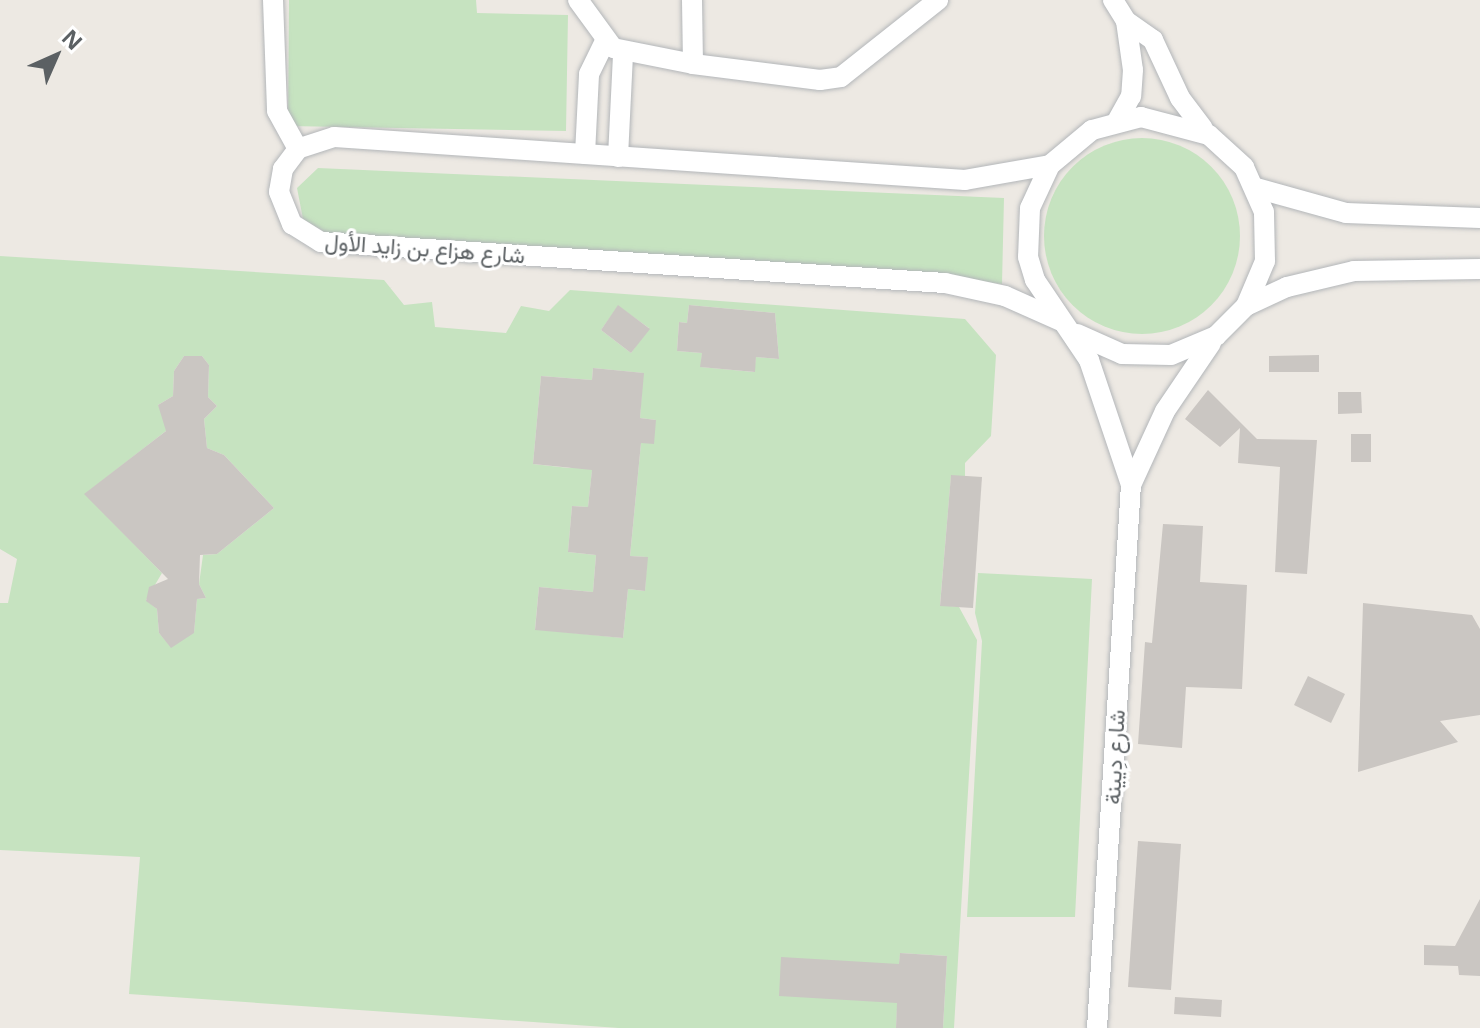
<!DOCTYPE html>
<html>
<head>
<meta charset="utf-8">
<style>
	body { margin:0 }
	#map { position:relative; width:1480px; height:1028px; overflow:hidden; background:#ede9e3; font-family:"Noto Sans",Vazirmatn,sans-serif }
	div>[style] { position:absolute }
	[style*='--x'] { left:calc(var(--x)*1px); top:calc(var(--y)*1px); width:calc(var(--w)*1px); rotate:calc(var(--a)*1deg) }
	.green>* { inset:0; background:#c6e3c0 }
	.round { border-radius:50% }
	.building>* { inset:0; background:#cac6c2 }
	.roads { filter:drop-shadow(0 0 2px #b3b6b9) drop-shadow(0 0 2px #b3b6b9) }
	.minor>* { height:20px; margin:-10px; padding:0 10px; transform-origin:10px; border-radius:10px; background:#fff }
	span { translate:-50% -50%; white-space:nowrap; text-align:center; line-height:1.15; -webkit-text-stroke:6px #fff; paint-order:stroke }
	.street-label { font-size:22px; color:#5b6063 }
	.north { position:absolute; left:16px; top:16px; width:80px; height:80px; -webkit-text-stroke:6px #fff; paint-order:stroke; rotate:45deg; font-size:22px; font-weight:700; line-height:32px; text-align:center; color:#5b6063 }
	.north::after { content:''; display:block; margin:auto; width:28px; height:36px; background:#5b6063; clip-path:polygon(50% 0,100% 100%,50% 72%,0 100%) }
</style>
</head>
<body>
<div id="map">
	<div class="green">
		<i style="clip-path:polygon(289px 0,476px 0,477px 13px,568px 15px,566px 131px,288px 126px)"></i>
		<i class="round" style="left:1044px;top:138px;width:196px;height:196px"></i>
		<i style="clip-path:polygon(318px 168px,1004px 198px,1002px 284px,887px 269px,333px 237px,303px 219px,297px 188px)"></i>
		<i style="clip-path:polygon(evenodd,0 256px,384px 280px,404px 305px,432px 302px,435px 327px,506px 333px,521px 306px,549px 311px,570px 290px,965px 319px,996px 355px,991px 436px,965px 463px,965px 476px,951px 476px,940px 605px,959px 607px,977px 640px,954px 1028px,943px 1028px,947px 956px,900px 953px,896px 1028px,619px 1028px,129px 994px,140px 857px,0 850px,0 603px,8px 603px,17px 559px,0 549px,0 256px,689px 305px,775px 313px,779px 359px,756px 357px,754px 372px,701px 367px,702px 353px,677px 351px,679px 322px,687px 323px,689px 305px,0 256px,618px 306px,649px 328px,631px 353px,601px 330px,618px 306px,0 256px,184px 356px,202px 356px,209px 365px,208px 397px,217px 406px,204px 419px,207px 448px,224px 455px,274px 508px,217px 554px,203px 555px,199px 584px,206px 598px,197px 599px,194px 632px,171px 647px,159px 633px,157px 609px,146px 600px,162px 573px,85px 494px,171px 427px,158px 405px,173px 396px,174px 371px,184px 356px,0 256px,593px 368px,643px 373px,640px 418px,656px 420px,641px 443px,630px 556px,647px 557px,645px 591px,628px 589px,623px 638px,535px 629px,539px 587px,593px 592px,596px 555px,568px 552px,572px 506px,588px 507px,593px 462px,569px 468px,533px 464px,541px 376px,592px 380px,593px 368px)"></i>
		<i style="clip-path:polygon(978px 573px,1092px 579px,1075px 917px,967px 917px,982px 641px,975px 613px)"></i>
	</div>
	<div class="building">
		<i style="clip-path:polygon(618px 305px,650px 329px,631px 353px,601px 330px)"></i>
		<i style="clip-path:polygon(689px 305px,775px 313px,779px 359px,756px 357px,755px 372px,700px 367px,702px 353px,677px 351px,679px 322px,687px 323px)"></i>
		<i style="clip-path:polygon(1319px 355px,1319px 372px,1269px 372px,1269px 356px)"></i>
		<i style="clip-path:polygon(184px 356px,202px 356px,209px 365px,208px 397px,217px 406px,204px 419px,207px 448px,224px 455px,274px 508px,217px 554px,200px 555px,199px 584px,206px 598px,197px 599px,194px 633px,171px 648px,159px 633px,157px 609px,146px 601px,149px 587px,168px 579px,84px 494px,166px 431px,158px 405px,173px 396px,174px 371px)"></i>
		<i style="clip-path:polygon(593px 368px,644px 373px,640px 418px,656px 420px,654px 444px,641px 443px,630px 556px,648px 557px,645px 591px,628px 589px,623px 638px,535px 630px,539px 587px,593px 592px,596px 555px,568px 552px,572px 506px,588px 507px,592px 470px,533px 464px,541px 376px,592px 380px)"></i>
		<i style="clip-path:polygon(1208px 390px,1257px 439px,1317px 440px,1307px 574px,1275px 572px,1280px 467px,1238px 463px,1240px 428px,1220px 447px,1185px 419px)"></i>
		<i style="clip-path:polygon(1338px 392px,1361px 392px,1362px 413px,1338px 414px)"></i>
		<i style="clip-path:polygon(1351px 434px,1371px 434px,1371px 462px,1351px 462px)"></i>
		<i style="clip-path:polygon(951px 475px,982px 477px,973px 608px,940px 606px)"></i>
		<i style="clip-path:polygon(1163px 524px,1203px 526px,1200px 582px,1247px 585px,1242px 689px,1186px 687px,1182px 748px,1138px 744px,1145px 642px,1152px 643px)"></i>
		<i style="clip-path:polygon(1363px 603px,1472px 615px,1480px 629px,1480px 715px,1440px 721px,1458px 742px,1358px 772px)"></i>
		<i style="clip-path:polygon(1308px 676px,1345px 694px,1331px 723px,1294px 705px)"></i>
		<i style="clip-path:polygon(1138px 841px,1181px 844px,1171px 990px,1128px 987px)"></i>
		<i style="clip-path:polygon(1480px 899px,1480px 976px,1459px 975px,1458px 966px,1424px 965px,1424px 945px,1455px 946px)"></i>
		<i style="clip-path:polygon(900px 953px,947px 956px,943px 1028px,896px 1028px,897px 1003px,779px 996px,781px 957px,899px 964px)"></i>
		<i style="clip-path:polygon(1175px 997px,1222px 1000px,1221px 1017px,1174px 1014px)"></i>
	</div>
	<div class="roads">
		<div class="minor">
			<i style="--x:273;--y:0;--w:111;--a:87.9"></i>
			<i style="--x:277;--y:111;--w:43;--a:61.1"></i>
			<i style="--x:578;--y:0;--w:59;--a:53.9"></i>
			<i style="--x:613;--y:48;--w:82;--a:11.3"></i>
			<i style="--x:693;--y:64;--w:64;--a:-90.9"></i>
			<i style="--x:1113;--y:0;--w:25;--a:58"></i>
			<i style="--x:1126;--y:21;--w:49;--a:81.9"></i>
			<i style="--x:1133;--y:70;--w:26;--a:94"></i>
			<i style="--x:1131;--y:96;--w:29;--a:119"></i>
			<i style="--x:1126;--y:21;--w:33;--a:35"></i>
			<i style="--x:1153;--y:40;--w:64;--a:65"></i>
			<i style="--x:1180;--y:98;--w:38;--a:53"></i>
			<i style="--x:693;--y:64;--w:128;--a:7.2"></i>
			<i style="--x:820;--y:80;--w:21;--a:-8"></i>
			<i style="--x:841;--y:77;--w:124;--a:-38.4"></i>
			<i style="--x:585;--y:154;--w:80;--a:-87.1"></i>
			<i style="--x:589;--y:74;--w:37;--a:-64"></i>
			<i style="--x:618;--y:157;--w:103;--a:-87.2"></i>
			<i style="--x:1050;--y:165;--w:86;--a:170"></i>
			<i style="--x:965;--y:180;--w:632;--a:-176.1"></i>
			<i style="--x:334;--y:137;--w:38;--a:162"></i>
			<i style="--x:298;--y:149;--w:25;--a:127"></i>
			<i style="--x:283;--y:169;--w:23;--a:100"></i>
			<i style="--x:279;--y:192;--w:35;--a:68"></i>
			<i style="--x:292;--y:224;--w:34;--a:32"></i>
			<i style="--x:321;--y:242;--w:625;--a:3.76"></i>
			<i style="--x:945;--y:283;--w:61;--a:12.2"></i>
			<i style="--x:1005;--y:296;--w:61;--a:24.1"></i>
			<i style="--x:1256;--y:188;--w:93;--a:15.5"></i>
			<i style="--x:1346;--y:213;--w:134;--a:2.1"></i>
			<i style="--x:1246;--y:306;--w:45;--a:-24.9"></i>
			<i style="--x:1287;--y:287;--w:69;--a:-13.4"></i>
			<i style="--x:1354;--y:271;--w:126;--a:-0.9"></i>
			<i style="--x:1077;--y:334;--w:49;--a:24"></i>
			<i style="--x:1122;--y:354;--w:49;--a:1.2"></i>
			<i style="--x:1171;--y:355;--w:49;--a:-22.9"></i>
			<i style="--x:1216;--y:336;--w:42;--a:-45"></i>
			<i style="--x:1246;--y:306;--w:49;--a:-67.1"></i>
			<i style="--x:1265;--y:261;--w:49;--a:-91.2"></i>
			<i style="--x:1264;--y:212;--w:49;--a:-114"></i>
			<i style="--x:1244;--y:167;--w:47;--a:-137.6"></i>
			<i style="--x:1209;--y:135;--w:70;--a:-165.2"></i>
			<i style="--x:1141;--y:117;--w:51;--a:165.1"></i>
			<i style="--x:1092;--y:130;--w:55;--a:140.2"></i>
			<i style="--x:1050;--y:165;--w:47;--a:114.9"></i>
			<i style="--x:1030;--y:208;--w:49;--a:92.3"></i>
			<i style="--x:1028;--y:257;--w:24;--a:73"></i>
			<i style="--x:1035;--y:280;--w:97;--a:56"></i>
			<i style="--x:1089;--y:360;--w:132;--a:71.4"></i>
			<i style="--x:1097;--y:1028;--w:544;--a:-86.42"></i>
			<i style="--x:1131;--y:485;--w:81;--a:-65.3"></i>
			<i style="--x:1165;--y:411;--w:82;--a:-55.9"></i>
		</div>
	</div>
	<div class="street-label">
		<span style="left:425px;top:248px;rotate:4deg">شارع هزاع بن زايد الأول</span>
		<span style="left:1114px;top:757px;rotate:-87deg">شارع دِيينة</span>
	</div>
	<div class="north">N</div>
</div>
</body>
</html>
